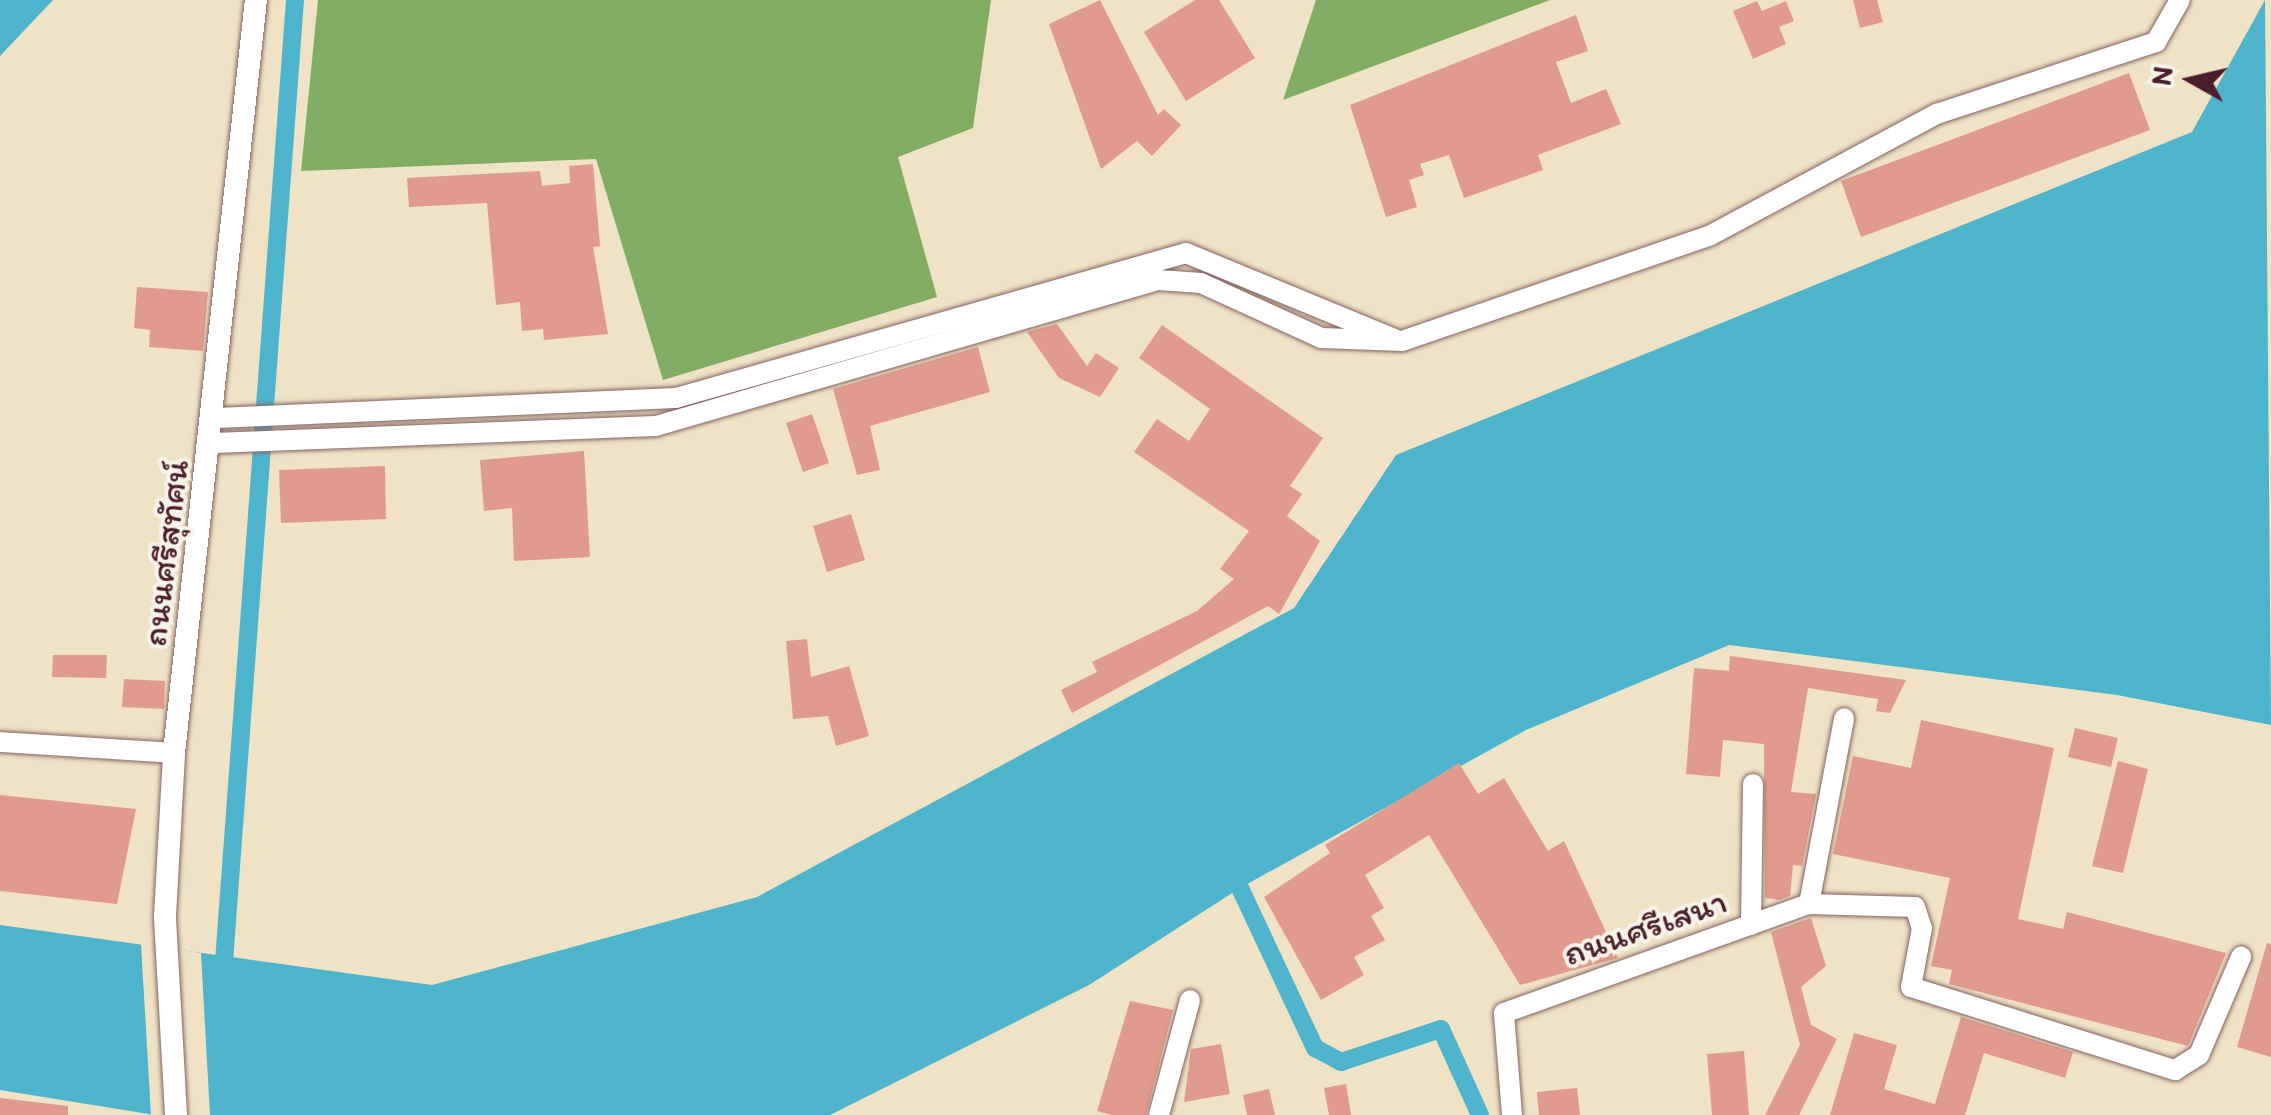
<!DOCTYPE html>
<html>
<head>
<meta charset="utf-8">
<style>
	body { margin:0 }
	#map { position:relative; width:2271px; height:1115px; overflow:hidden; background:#efe2c5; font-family:Itim,"Playpen Sans Thai",sans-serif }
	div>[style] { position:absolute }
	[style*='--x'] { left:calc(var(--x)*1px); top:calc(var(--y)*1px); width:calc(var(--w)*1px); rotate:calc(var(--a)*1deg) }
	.forest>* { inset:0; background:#80ac64 }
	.water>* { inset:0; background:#4db4cb }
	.pier>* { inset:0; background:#efe2c5 }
	.canal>* { height:18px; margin:-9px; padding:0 9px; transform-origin:9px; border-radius:9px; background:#4db4cb }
	.building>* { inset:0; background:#e19b8c }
	.roads { filter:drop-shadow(0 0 2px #846361) drop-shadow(0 0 2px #846361) }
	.minor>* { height:20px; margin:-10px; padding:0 10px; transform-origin:10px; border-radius:10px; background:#fff }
	.tertiary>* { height:22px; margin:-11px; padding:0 11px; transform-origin:11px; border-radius:11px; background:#fff }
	span { translate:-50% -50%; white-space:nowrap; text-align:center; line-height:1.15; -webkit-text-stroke:8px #f7f3e8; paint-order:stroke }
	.street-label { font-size:35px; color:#4a1f2b }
	.north { position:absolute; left:2141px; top:30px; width:100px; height:100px; -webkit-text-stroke:8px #f7f3e8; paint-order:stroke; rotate:278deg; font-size:28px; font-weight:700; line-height:40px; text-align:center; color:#4a1f2b }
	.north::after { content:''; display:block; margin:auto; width:35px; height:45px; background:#4a1f2b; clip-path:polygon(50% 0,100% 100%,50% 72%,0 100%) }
</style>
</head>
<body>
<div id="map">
	<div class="forest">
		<i style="clip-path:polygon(318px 0,991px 0,973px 128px,898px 157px,937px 297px,663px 380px,596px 159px,301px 171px)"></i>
		<i style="clip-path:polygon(1316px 0,1550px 0,1283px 100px)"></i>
	</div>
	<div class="water">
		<i style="clip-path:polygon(0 0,53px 0,0 56px)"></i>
		<i style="clip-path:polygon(2265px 0,2271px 725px,2117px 695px,1729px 645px,1526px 730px,1240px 888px,1089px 985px,830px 1115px,155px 1115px,0 1090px,0 925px,432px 985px,757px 897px,1294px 608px,1396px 455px,2192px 132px)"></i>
	</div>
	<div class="pier">
		<i style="clip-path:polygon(141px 944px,201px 953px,210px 1115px,151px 1115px)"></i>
	</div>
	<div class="canal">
		<i style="--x:1240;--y:888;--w:177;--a:64.9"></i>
		<i style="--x:1315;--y:1048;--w:30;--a:28"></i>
		<i style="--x:1341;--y:1062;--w:105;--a:-18.3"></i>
		<i style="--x:1441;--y:1029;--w:94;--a:65.6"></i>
		<i style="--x:224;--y:962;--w:965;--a:-85.78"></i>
	</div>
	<div class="building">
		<i style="clip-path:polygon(1100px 0,1158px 115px,1164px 109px,1181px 125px,1152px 156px,1137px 141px,1101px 169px,1049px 24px)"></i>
		<i style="clip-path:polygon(1195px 0,1219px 0,1255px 58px,1186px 101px,1144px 32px)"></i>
		<i style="clip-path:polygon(1853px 0,1877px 0,1883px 22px,1860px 28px)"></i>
		<i style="clip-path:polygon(1757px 1px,1762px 11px,1786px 1px,1794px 21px,1779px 27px,1786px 44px,1753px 59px,1733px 11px)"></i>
		<i style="clip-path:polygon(1576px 15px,1588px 51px,1556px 62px,1571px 103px,1606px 89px,1621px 124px,1538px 155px,1543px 170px,1464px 198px,1449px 155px,1420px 164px,1424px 175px,1409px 180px,1417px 207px,1386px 217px,1350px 105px)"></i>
		<i style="clip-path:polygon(2129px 73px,2150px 130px,1861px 237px,1841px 181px)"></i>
		<i style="clip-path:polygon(593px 164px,600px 246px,593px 247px,608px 334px,544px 340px,543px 329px,522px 331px,520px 302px,496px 305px,487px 203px,409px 207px,407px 178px,540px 171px,542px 186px,570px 183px,569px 166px)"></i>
		<i style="clip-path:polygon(137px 287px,208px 292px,203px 351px,149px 347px,150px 330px,134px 328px)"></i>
		<i style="clip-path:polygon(1057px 324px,1087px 366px,1096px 353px,1119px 368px,1100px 397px,1059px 378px,1027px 332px)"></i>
		<i style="clip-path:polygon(1162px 325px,1323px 438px,1290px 486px,1302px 494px,1287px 516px,1320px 541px,1279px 614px,1268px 606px,1072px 713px,1061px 690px,1097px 672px,1092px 662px,1197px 611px,1234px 579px,1220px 569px,1249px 531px,1134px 452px,1157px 419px,1189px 441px,1210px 409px,1139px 358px)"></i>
		<i style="clip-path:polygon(978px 347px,990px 392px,870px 426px,880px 470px,857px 475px,833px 389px)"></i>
		<i style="clip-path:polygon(812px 414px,829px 463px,803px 472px,786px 423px)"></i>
		<i style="clip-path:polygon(584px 451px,590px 557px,514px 561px,512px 508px,484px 511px,480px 460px)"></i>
		<i style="clip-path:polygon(385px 466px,386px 519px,281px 523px,279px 470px)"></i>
		<i style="clip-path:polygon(851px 514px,865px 560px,827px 572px,813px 526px)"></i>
		<i style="clip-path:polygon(807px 639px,811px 677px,849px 666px,869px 736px,836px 746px,828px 716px,793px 719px,786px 641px)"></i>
		<i style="clip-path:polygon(53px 655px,107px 655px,106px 678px,52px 677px)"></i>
		<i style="clip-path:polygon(1730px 656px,1906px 680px,1890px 713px,1876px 711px,1878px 699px,1808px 688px,1791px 792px,1816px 794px,1802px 866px,1793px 865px,1790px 896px,1779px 900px,1765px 898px,1764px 744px,1723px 740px,1720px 777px,1686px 774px,1694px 668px,1729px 671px)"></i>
		<i style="clip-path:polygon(124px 679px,165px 681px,164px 709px,122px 707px)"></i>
		<i style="clip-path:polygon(1921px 720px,2054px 748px,2018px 919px,2063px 929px,2067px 912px,2226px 953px,2188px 1046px,1949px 984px,1952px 970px,1931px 966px,1950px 878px,1833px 854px,1853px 756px,1911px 768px)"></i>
		<i style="clip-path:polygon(2075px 728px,2118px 738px,2111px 767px,2068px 757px)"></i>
		<i style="clip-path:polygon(2118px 761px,2148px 769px,2123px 873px,2092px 866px)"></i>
		<i style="clip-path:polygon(1459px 763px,1478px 794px,1504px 778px,1548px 851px,1564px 841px,1618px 958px,1520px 985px,1429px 835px,1365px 875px,1384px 908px,1371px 916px,1385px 940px,1354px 957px,1364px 975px,1321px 1000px,1264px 897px,1330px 853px,1325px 845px)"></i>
		<i style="clip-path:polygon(0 795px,136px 809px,117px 904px,0 891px)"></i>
		<i style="clip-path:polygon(1811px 918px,1826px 966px,1801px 987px,1811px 1025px,1837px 1039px,1799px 1115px,1765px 1115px,1800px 1045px,1771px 932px)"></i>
		<i style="clip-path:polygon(2267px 943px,2271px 944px,2271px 1057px,2237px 1047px)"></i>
		<i style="clip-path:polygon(1130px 1001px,1173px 1010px,1146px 1115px,1112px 1115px,1097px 1111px)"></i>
		<i style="clip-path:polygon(1961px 1017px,2073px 1052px,2065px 1078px,1984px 1053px,1965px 1115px,1830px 1115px,1854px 1033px,1897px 1045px,1884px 1089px,1935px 1104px)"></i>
		<i style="clip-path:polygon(1221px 1044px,1230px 1094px,1184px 1102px,1191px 1049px)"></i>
		<i style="clip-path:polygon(1744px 1051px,1749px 1115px,1712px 1115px,1707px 1054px)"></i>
		<i style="clip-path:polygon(1346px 1084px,1351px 1115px,1329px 1115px,1324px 1088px)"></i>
		<i style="clip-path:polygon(1577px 1088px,1580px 1115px,1539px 1115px,1537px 1092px)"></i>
		<i style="clip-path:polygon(1269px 1089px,1275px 1115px,1247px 1115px,1243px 1095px)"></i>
		<i style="clip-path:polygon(0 1098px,68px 1106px,68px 1115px,0 1115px)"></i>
	</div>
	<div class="roads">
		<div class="minor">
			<i style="--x:217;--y:418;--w:459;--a:-2.5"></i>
			<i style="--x:676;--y:398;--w:530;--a:-15.87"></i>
			<i style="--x:1186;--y:253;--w:226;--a:22.4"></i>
			<i style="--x:214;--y:443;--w:442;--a:-2.2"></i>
			<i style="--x:656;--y:426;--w:523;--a:-16.22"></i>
			<i style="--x:1158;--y:280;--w:43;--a:4"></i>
			<i style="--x:1201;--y:283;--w:132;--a:24.6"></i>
			<i style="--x:1321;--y:338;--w:81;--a:2.1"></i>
			<i style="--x:1402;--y:341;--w:324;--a:-18.9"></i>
			<i style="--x:1709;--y:236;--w:259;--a:-28.2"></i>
			<i style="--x:1937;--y:114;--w:231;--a:-18.2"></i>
			<i style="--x:2156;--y:42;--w:48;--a:-60.3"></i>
			<i style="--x:0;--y:742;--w:174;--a:3.6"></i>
			<i style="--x:1809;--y:904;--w:189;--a:-79.3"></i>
			<i style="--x:1751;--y:925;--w:141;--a:-89.2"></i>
			<i style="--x:1159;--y:1115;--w:119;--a:-74.9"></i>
			<i style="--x:1512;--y:1115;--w:102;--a:-94.5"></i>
			<i style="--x:1504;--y:1013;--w:324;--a:-19.7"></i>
			<i style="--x:1809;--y:904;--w:106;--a:1.6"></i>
			<i style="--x:1915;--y:907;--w:22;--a:72"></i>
			<i style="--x:1922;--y:928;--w:60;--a:100.6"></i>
			<i style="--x:1911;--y:987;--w:277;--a:17.5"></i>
			<i style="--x:2175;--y:1070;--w:28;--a:-32"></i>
			<i style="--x:2199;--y:1055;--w:107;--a:-66.8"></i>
		</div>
		<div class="tertiary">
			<i style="--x:176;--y:1115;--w:199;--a:-93.2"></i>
			<i style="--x:165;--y:916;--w:163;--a:-86.8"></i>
			<i style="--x:174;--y:753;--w:757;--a:-83.79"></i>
		</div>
	</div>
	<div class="street-label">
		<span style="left:165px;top:553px;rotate:-83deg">ถนนศรีสุทัศน์</span>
		<span style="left:1645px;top:927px;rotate:-19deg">ถนนศรีเสนา</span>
	</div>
	<div class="north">N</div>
</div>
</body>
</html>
